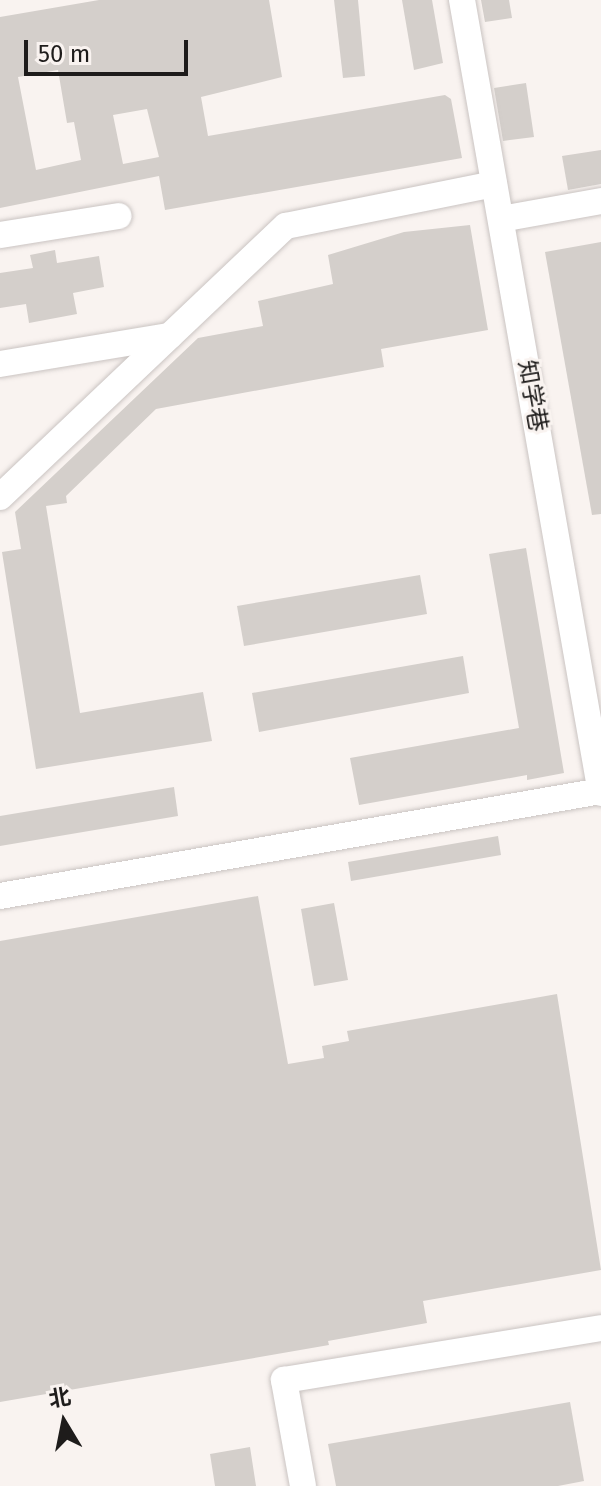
<!DOCTYPE html>
<html>
<head>
<meta charset="utf-8">
<style>
	body { margin:0 }
	#map { position:relative; width:601px; height:1486px; overflow:hidden; background:#f9f3f0; font-family:"Fira Sans","Noto Sans SC",sans-serif }
	div>[style] { position:absolute }
	[style*='--x'] { left:calc(var(--x)*1px); top:calc(var(--y)*1px); width:calc(var(--w)*1px); rotate:calc(var(--a)*1deg) }
	.building>* { inset:0; background:#d4cfcb }
	.roads { filter:drop-shadow(0 0 2px #cac4c2) drop-shadow(0 0 2px #cac4c2) }
	.minor>* { height:26px; margin:-13px; padding:0 13px; transform-origin:13px; border-radius:13px; background:#fff }
	span { translate:-50% -50%; white-space:nowrap; text-align:center; line-height:1.15; -webkit-text-stroke:6px #f9f3f0; paint-order:stroke }
	.street-label { font-size:24px; color:#1e1c1b }
	.north { position:absolute; left:24px; top:1382px; width:80px; height:80px; -webkit-text-stroke:6px #f9f3f0; paint-order:stroke; rotate:350deg; font-size:22px; font-weight:700; line-height:32px; text-align:center; color:#1e1c1b }
	.north::after { content:''; display:block; margin:auto; width:28px; height:36px; background:#1e1c1b; clip-path:polygon(50% 0,100% 100%,50% 72%,0 100%) }
	.scale { position:absolute; left:24px; top:40px; width:164px; height:36px; box-sizing:border-box; border:4px solid #1e1c1b; border-top:0; padding-left:10px; font-size:24px; line-height:28px; white-space:nowrap; color:#1e1c1b; -webkit-text-stroke:6px #f9f3f0; paint-order:stroke }
</style>
</head>
<body>
<div id="map">
	<div class="building">
		<i style="clip-path:polygon(evenodd,99px 0,269px 0,282px 77px,201px 97px,208px 136px,445px 95px,451px 99px,462px 158px,165px 210px,159px 176px,0 208px,0 17px,99px 0,58px 70px,67px 123px,74px 122px,81px 160px,36px 170px,18px 77px,58px 70px,99px 0,147px 109px,159px 157px,123px 164px,113px 115px,147px 109px)"></i>
		<i style="clip-path:polygon(334px 0,358px 0,365px 76px,343px 78px)"></i>
		<i style="clip-path:polygon(402px 0,432px 0,443px 63px,414px 70px)"></i>
		<i style="clip-path:polygon(481px 0,509px 0,512px 18px,485px 22px)"></i>
		<i style="clip-path:polygon(526px 83px,534px 137px,503px 141px,494px 88px)"></i>
		<i style="clip-path:polygon(601px 150px,601px 184px,568px 190px,562px 156px)"></i>
		<i style="clip-path:polygon(470px 225px,488px 330px,381px 349px,384px 367px,156px 409px,66px 496px,67px 503px,46px 506px,80px 713px,203px 692px,212px 741px,36px 769px,2px 552px,21px 549px,15px 512px,198px 338px,263px 326px,258px 301px,333px 284px,328px 255px,404px 232px)"></i>
		<i style="clip-path:polygon(601px 242px,601px 514px,592px 515px,545px 252px)"></i>
		<i style="clip-path:polygon(55px 250px,57px 263px,99px 256px,104px 287px,73px 293px,77px 314px,29px 323px,26px 304px,0 308px,0 273px,33px 268px,30px 255px)"></i>
		<i style="clip-path:polygon(526px 548px,564px 773px,527px 780px,527px 775px,359px 805px,350px 758px,519px 728px,489px 554px)"></i>
		<i style="clip-path:polygon(420px 575px,427px 614px,244px 646px,237px 606px)"></i>
		<i style="clip-path:polygon(463px 656px,469px 693px,259px 732px,252px 693px)"></i>
		<i style="clip-path:polygon(174px 787px,178px 816px,0 846px,0 816px)"></i>
		<i style="clip-path:polygon(498px 836px,501px 855px,351px 881px,348px 862px)"></i>
		<i style="clip-path:polygon(258px 896px,288px 1064px,324px 1058px,322px 1046px,349px 1041px,347px 1031px,557px 994px,601px 1270px,423px 1301px,427px 1323px,328px 1341px,329px 1345px,0 1402px,0 941px)"></i>
		<i style="clip-path:polygon(334px 903px,348px 980px,314px 986px,301px 909px)"></i>
		<i style="clip-path:polygon(570px 1402px,584px 1481px,558px 1486px,336px 1486px,328px 1444px)"></i>
		<i style="clip-path:polygon(250px 1447px,256px 1486px,215px 1486px,210px 1454px)"></i>
	</div>
	<div class="roads">
		<div class="minor">
			<i style="--x:462;--y:0;--w:805;--a:80.06"></i>
			<i style="--x:501;--y:219;--w:102;--a:-10.2"></i>
			<i style="--x:0;--y:235;--w:120;--a:-9.1"></i>
			<i style="--x:0;--y:364;--w:172;--a:-9.4"></i>
			<i style="--x:0;--y:497;--w:394;--a:-43.5"></i>
			<i style="--x:286;--y:226;--w:212;--a:-11.4"></i>
			<i style="--x:0;--y:896;--w:610;--a:-9.91"></i>
			<i style="--x:303;--y:1486;--w:108;--a:-100.2"></i>
			<i style="--x:284;--y:1380;--w:321;--a:-9.3"></i>
		</div>
	</div>
	<div class="street-label">
		<span style="left:532px;top:396px;rotate:80deg">知学巷</span>
	</div>
	<div class="north">北</div>
	<div class="scale">50 m</div>
</div>
</body>
</html>
